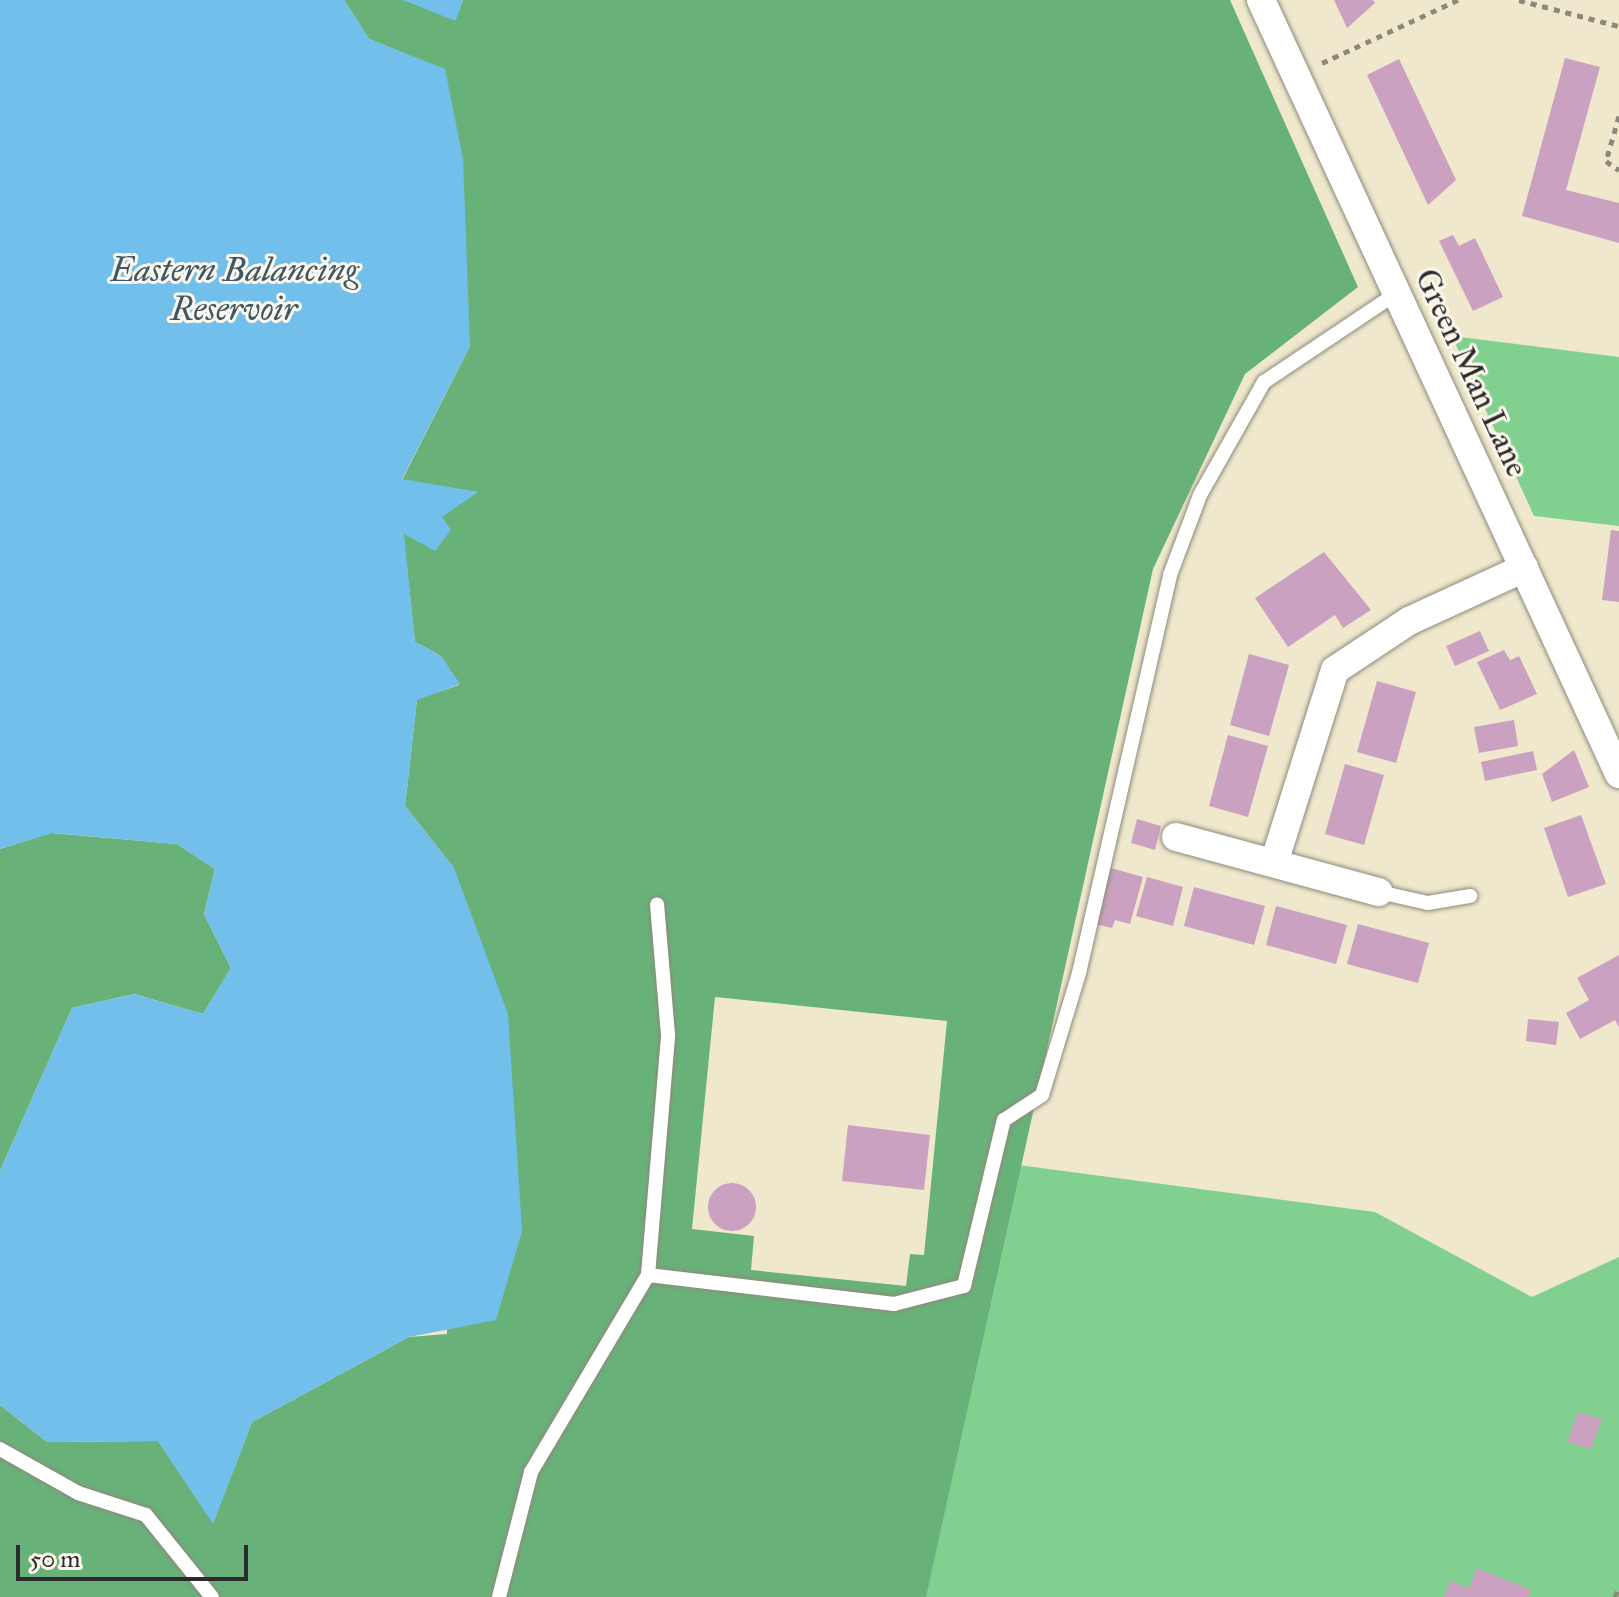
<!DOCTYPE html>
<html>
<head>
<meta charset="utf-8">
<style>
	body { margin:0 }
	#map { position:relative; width:1619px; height:1597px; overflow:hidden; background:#efe8cd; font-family:"IM FELL Great Primer",serif }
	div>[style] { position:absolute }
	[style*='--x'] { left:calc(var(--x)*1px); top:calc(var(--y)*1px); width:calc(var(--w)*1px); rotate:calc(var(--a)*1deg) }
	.green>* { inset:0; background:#81d090 }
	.forest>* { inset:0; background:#68b27a }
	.water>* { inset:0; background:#72bfec }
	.building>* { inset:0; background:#caa1c0 }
	.round { border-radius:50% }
	.path>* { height:5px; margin-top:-2.5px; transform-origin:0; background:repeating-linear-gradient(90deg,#8d8a7c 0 6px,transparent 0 12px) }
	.roads { filter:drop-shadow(0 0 2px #8d8a7c) drop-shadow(0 0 2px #8d8a7c) }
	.service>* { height:14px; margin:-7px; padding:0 7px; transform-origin:7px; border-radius:7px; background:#fff }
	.minor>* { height:28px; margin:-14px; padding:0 14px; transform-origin:14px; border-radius:14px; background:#fff }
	span { translate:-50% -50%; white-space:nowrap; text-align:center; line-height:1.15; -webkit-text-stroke:6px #fbf7ec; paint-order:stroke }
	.street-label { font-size:32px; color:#2b2b2b }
	.water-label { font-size:34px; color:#405765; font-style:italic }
	.scale { position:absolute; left:16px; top:1545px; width:232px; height:36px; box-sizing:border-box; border:4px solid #2b2b2b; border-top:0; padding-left:10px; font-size:24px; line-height:28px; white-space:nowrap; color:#2b2b2b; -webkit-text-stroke:6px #fbf7ec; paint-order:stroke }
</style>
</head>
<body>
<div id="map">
	<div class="green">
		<i style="clip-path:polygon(1452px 336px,1619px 357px,1619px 526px,1534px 516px)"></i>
		<i style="clip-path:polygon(1018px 1165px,1375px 1212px,1532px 1297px,1619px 1257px,1619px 1597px,924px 1597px)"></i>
	</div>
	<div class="forest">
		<i style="clip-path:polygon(evenodd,344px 0,404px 0,455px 20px,463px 0,1230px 0,1358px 287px,1245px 374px,1153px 569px,926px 1597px,0 1597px,0 1405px,47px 1442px,158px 1441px,213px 1523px,252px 1422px,409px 1337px,447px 1334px,454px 868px,405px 806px,417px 699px,459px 685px,441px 656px,415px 642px,403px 533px,477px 492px,402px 480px,470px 346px,445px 70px,369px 39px,344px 0,715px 997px,947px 1021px,924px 1255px,910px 1254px,906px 1286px,751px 1270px,754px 1236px,692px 1229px,715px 997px)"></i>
		<i style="clip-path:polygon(51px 833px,177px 844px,215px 869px,204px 914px,231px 968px,203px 1014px,134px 994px,72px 1008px,0 1171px,0 849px)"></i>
	</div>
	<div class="water">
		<i style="clip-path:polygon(0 0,344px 0,369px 39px,445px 69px,463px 159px,470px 346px,402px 479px,478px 492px,442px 517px,451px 530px,435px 551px,404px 534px,415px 642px,441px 656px,460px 684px,417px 700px,405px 806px,454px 868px,508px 1014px,522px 1231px,496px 1320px,409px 1337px,252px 1422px,213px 1524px,158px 1441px,47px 1442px,0 1405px,0 1171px,72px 1008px,134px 994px,203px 1014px,231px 968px,204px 914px,215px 869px,177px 844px,52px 833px,0 849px)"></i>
		<i style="clip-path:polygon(404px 0,463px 0,455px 21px)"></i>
	</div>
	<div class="building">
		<i style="clip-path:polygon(1334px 0,1373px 0,1375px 3px,1347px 28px)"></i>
		<i style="clip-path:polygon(1565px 58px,1600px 67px,1566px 190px,1619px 203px,1619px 243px,1522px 216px)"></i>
		<i style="clip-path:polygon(1399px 59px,1456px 180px,1428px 205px,1367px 75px)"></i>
		<i style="clip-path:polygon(1453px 235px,1459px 246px,1475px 238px,1503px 297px,1473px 311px,1439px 241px)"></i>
		<i style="clip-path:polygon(1611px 530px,1619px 531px,1619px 602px,1602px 600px)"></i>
		<i style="clip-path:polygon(1324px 552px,1371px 610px,1343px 628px,1335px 615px,1288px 647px,1255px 598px)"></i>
		<i style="clip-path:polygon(1480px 631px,1489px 651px,1455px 666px,1446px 646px)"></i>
		<i style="clip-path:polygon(1504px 650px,1510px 660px,1519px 656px,1537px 694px,1500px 710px,1477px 662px)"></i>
		<i style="clip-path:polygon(1249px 654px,1289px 665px,1269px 736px,1230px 725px)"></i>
		<i style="clip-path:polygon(1377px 681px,1416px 692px,1396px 763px,1357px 752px)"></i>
		<i style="clip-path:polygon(1514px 720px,1518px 746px,1479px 753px,1474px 727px)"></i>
		<i style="clip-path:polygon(1228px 735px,1268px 746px,1248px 817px,1209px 806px)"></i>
		<i style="clip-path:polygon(1574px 750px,1589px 787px,1552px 802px,1542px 774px)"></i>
		<i style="clip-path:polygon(1533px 751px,1537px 770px,1485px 781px,1481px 762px)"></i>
		<i style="clip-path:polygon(1345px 764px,1384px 775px,1364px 845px,1325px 834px)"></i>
		<i style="clip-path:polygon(1581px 815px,1606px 884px,1568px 897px,1544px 828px)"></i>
		<i style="clip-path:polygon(1137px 819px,1161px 826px,1155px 850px,1131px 843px)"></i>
		<i style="clip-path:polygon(1111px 868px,1143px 877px,1130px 924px,1115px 920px,1112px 928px,1095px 924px)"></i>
		<i style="clip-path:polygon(1147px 877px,1183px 887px,1173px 926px,1136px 916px)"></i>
		<i style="clip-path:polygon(1194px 887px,1265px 906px,1254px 945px,1184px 926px)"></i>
		<i style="clip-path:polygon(1276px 906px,1347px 925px,1336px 964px,1266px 945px)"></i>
		<i style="clip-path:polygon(1358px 924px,1429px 943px,1418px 983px,1347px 964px)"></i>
		<i style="clip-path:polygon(1619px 955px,1619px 1027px,1615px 1020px,1580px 1039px,1566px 1013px,1589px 1000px,1577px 978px)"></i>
		<i style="clip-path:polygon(1528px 1019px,1559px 1022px,1556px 1045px,1526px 1041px)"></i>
		<i style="clip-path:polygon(848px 1125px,930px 1135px,924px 1190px,842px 1181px)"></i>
		<i class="round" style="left:708px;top:1183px;width:48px;height:48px"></i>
		<i style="clip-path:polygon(1578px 1412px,1602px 1419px,1591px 1449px,1567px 1442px)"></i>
		<i style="clip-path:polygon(1477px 1568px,1531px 1590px,1528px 1597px,1444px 1597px,1450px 1581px,1469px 1588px)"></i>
	</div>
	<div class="path">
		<i style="--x:1519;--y:0;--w:103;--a:14.6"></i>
		<i style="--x:1322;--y:63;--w:150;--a:-24.9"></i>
		<i style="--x:1619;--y:116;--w:47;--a:106.1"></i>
		<i style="--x:1606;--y:161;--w:16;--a:35"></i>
		<i style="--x:1615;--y:1597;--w:10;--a:-66"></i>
	</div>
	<div class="roads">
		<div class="service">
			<i style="--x:1379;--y:892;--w:50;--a:12.7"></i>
			<i style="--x:1428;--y:903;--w:43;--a:-9.5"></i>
			<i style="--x:648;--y:1275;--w:248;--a:6.7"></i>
			<i style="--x:894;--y:1304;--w:72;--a:-14.4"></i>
			<i style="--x:964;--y:1286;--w:171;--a:-76.5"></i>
			<i style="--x:1004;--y:1120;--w:45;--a:-33.3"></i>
			<i style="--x:1042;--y:1095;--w:127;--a:-73.1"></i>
			<i style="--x:1079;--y:973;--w:408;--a:-77.1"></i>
			<i style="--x:1170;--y:575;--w:85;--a:-69.4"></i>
			<i style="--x:1200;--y:495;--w:130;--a:-60.5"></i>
			<i style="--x:1264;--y:382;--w:160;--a:-33.8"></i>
			<i style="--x:0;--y:1449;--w:90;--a:29.4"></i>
			<i style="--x:78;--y:1493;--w:71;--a:17.9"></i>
			<i style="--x:146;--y:1515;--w:105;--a:51.2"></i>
			<i style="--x:499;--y:1597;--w:129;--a:-75.6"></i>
			<i style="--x:531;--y:1472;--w:229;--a:-59.3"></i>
			<i style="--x:648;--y:1275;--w:241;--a:-85.2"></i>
			<i style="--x:668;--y:1035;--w:131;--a:-94.8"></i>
		</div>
		<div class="minor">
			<i style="--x:1261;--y:0;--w:853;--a:65.18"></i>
			<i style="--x:1176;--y:837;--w:210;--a:15.2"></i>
			<i style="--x:1274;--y:863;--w:202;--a:-72.5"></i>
			<i style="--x:1335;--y:670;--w:89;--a:-33.5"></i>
			<i style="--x:1409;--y:621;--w:127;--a:-24.7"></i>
		</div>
	</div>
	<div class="street-label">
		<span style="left:1471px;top:373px;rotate:65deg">Green Man Lane</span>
	</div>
	<div class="water-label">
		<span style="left:234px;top:289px">Eastern Balancing<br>Reservoir</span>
	</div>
	<div class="scale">50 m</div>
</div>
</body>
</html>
